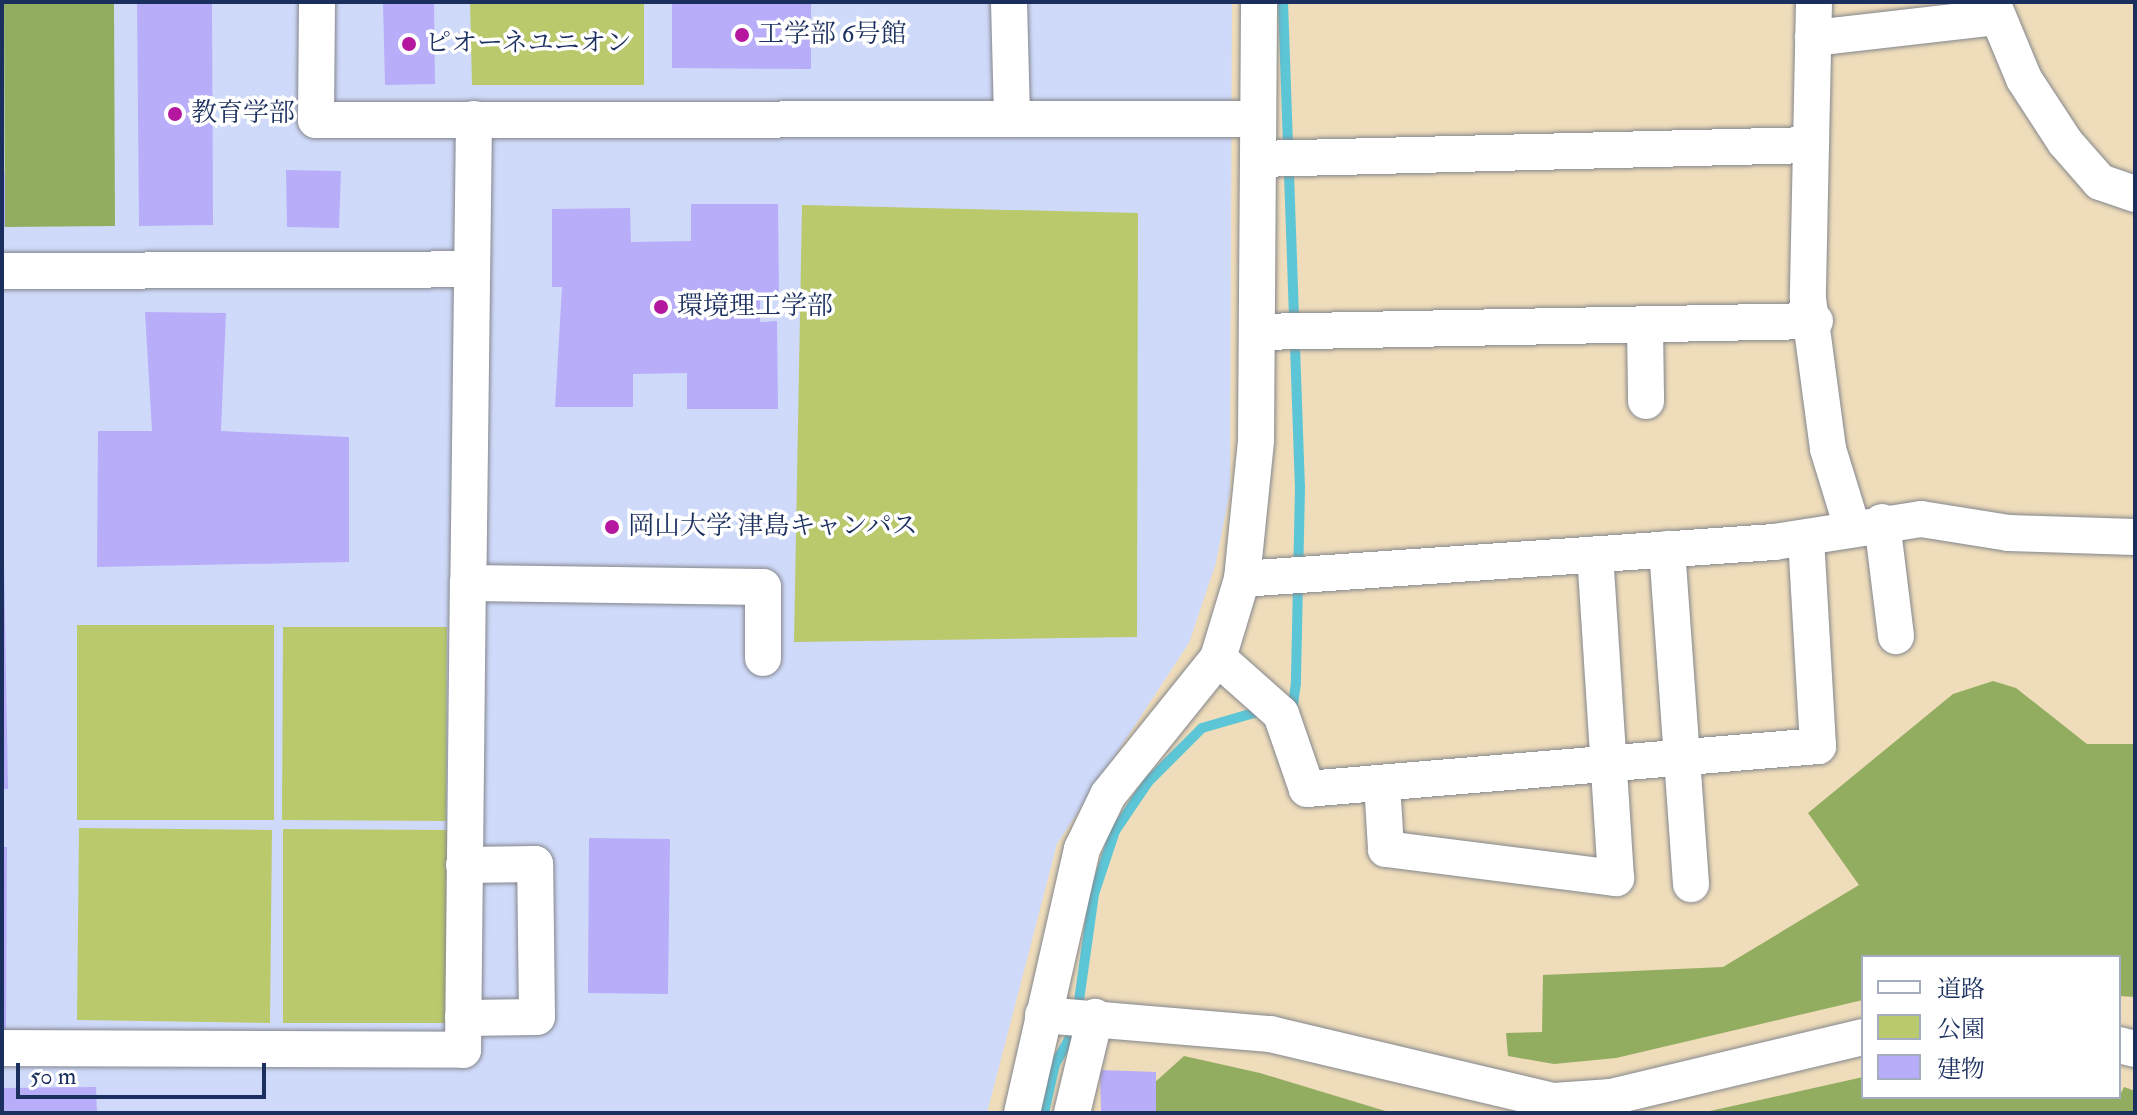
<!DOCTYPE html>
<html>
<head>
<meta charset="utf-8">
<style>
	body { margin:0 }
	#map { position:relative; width:2137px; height:1115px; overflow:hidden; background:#eedcba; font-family:"IM FELL Double Pica","Noto Serif JP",serif }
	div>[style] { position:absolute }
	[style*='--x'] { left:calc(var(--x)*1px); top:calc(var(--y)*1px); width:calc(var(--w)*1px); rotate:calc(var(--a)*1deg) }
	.built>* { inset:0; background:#cfdafa }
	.green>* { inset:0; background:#bac96c }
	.forest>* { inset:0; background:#93ad60 }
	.stream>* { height:10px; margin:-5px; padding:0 5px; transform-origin:5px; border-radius:5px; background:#5cc6d7 }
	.building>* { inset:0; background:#b8adf8 }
	.roads { filter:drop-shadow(0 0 2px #84868c) drop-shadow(0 0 2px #84868c) }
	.minor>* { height:36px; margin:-18px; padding:0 18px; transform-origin:18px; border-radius:18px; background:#fff }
	.dots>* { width:22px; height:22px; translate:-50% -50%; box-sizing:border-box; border:4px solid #fff; border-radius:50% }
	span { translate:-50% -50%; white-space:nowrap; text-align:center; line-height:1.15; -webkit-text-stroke:7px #fff; paint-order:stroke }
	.poi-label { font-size:26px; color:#1b2f5e }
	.left { translate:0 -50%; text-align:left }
	.frame { position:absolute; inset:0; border:4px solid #1b2f5e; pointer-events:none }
	.legend { position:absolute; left:1861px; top:955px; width:260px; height:144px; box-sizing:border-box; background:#fff; border:2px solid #a4acbf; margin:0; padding:10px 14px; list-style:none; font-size:24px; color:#1b2f5e }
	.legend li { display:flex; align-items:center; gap:16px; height:40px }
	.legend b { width:40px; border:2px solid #a4acbf }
	.scale { position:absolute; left:16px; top:1063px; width:250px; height:36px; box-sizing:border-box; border:4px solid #1b2f5e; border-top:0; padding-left:10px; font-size:24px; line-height:28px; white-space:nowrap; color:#1b2f5e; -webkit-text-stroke:6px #fff; paint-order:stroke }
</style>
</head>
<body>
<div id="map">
	<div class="built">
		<i style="clip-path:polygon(2px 2px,1232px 2px,1230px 491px,1216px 563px,1189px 643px,1057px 844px,987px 1113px,2px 1113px)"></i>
	</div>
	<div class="green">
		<i style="clip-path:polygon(470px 2px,644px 2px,644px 85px,472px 85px)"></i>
		<i style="clip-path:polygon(802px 205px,1138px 213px,1137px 637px,794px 642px)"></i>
		<i style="clip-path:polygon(77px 625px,274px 625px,274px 820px,77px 820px)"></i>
		<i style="clip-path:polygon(283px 627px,447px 627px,446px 821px,282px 820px)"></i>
		<i style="clip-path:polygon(79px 828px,272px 830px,270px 1023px,77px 1020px)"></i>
		<i style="clip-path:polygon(283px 829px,447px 830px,446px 1023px,283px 1023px)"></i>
	</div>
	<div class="forest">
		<i style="clip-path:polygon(4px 2px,114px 2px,115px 226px,5px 227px)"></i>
		<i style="clip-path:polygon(1993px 681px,2016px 688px,2087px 744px,2135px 744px,2135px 997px,2119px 996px,2119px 957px,1863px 957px,1863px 1000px,1616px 1058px,1554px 1064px,1508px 1056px,1506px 1033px,1542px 1032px,1543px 975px,1723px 967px,1859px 885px,1808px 813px,1953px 694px)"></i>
		<i style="clip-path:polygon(1184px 1056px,1260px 1073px,1392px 1113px,1156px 1113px,1153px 1084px)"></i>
		<i style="clip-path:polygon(1863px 1077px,1863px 1097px,2119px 1097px,2124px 1087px,2135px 1091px,2135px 1113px,1701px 1113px)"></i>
	</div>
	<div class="stream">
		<i style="--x:1283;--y:2;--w:485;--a:88"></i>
		<i style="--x:1300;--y:487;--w:196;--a:91.2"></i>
		<i style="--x:1296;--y:683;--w:22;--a:98"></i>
		<i style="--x:1293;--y:705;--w:9;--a:174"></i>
		<i style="--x:1044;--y:1113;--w:50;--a:-77.3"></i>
		<i style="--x:1055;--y:1064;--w:40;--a:-60.3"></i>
		<i style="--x:1075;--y:1029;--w:136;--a:-82"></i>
		<i style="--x:1094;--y:894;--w:66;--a:-71.6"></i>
		<i style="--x:1115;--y:831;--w:59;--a:-56"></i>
		<i style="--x:1148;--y:782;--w:76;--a:-45"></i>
		<i style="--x:1202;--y:728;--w:65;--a:-16.2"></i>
	</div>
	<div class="building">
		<i style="clip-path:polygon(137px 2px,212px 2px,213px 225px,139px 226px)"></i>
		<i style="clip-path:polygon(383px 2px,434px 2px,435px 84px,385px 85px)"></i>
		<i style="clip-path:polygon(672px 2px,811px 2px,811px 69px,672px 68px)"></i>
		<i style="clip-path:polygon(286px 170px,341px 171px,339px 228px,287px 227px)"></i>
		<i style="clip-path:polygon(2px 173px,5px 173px,5px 227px,2px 227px)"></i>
		<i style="clip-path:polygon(691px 204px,778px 204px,779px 293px,760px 293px,760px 322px,777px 321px,778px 409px,687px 409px,687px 373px,633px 374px,633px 407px,555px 407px,562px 287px,552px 287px,552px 209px,630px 208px,631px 242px,691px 241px)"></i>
		<i style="clip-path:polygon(145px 312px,226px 313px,221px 431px,349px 437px,349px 562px,97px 567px,98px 431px,152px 431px)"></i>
		<i style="clip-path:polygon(2px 444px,8px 789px,2px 789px)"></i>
		<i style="clip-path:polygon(589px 838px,670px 839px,668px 994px,588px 993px)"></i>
		<i style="clip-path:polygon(2px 847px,7px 847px,6px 1037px,2px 1037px)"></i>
		<i style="clip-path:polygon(1100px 1070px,1156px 1072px,1156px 1113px,1101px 1113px)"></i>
		<i style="clip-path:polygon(96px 1087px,97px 1113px,2px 1113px,2px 1088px)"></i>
	</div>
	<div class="roads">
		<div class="minor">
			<i style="--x:317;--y:2;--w:118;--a:90.5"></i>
			<i style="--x:316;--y:120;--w:942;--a:-0.06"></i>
			<i style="--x:1009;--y:2;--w:117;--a:88.5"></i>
			<i style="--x:1814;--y:2;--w:297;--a:91.2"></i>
			<i style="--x:1808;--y:299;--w:151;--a:82.4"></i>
			<i style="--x:1828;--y:449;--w:82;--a:72.9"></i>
			<i style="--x:1992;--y:2;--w:83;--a:67.4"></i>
			<i style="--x:2024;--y:79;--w:75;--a:56.9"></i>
			<i style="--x:2065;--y:142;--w:53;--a:48.8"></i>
			<i style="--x:2100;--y:182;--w:37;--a:19"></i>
			<i style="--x:1813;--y:38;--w:186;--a:-6.5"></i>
			<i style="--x:474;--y:119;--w:464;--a:90.7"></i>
			<i style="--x:468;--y:583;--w:295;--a:0.8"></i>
			<i style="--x:763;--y:587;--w:71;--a:90"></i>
			<i style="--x:1258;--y:159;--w:553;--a:-1.45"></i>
			<i style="--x:2;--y:271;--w:469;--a:-0.2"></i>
			<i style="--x:1645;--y:325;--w:76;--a:89.2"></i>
			<i style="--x:1257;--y:332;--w:558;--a:-1.13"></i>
			<i style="--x:1882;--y:522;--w:115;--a:83"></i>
			<i style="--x:1667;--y:549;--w:336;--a:85.9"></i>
			<i style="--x:1242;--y:579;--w:533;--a:-3.98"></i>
			<i style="--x:1774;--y:542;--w:149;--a:-8.9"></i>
			<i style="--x:1921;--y:519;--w:89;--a:9"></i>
			<i style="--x:2009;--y:533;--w:126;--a:1.8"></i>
			<i style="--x:1218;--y:658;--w:84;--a:41.6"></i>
			<i style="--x:1281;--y:714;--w:79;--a:70.9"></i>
			<i style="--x:1307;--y:789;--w:513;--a:-4.81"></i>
			<i style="--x:1818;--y:746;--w:207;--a:-93.3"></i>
			<i style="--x:1382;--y:783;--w:66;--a:86.5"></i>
			<i style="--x:1386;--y:849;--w:232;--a:7.2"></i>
			<i style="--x:1616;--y:878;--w:324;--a:-93.7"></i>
			<i style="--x:1043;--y:1015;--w:228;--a:4.8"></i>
			<i style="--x:1270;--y:1034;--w:292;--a:13.3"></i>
			<i style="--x:1554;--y:1101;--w:57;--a:-4"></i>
			<i style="--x:1611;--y:1097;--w:259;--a:-13.4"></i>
			<i style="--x:463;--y:1018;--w:74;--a:-0.8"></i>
			<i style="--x:537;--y:1017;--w:153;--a:-90.7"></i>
			<i style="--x:535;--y:864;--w:71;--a:179.2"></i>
			<i style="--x:2119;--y:1045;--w:16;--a:14"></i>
			<i style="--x:2;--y:1048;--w:461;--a:0.2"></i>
			<i style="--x:463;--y:1050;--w:467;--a:-89.4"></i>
			<i style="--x:1022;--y:1113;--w:271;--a:-77.2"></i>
			<i style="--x:1082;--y:849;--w:60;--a:-64.3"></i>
			<i style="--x:1108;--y:795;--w:176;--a:-51.2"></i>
			<i style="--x:1218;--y:658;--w:83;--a:-73.1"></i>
			<i style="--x:1242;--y:579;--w:140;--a:-84.2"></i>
			<i style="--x:1256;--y:440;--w:438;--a:-89.6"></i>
			<i style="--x:1072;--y:1113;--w:99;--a:-76.5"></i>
		</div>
	</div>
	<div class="dots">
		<i style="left:742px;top:35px;background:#b5179e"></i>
		<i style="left:409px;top:44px;background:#b5179e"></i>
		<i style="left:175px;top:114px;background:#b5179e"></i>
		<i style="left:661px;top:307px;background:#b5179e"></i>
		<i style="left:612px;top:527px;background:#b5179e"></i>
	</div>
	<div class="poi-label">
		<span class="left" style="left:758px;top:35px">工学部 6号館</span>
		<span class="left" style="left:425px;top:44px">ピオーネユニオン</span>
		<span class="left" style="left:191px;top:114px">教育学部</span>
		<span class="left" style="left:677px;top:307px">環境理工学部</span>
		<span class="left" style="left:628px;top:527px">岡山大学 津島キャンパス</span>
	</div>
	<div class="frame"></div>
	<ul class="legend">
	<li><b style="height:10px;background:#fff"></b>道路</li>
	<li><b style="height:22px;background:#bac96c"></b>公園</li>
	<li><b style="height:22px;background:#b8adf8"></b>建物</li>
	</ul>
	<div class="scale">50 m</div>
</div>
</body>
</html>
